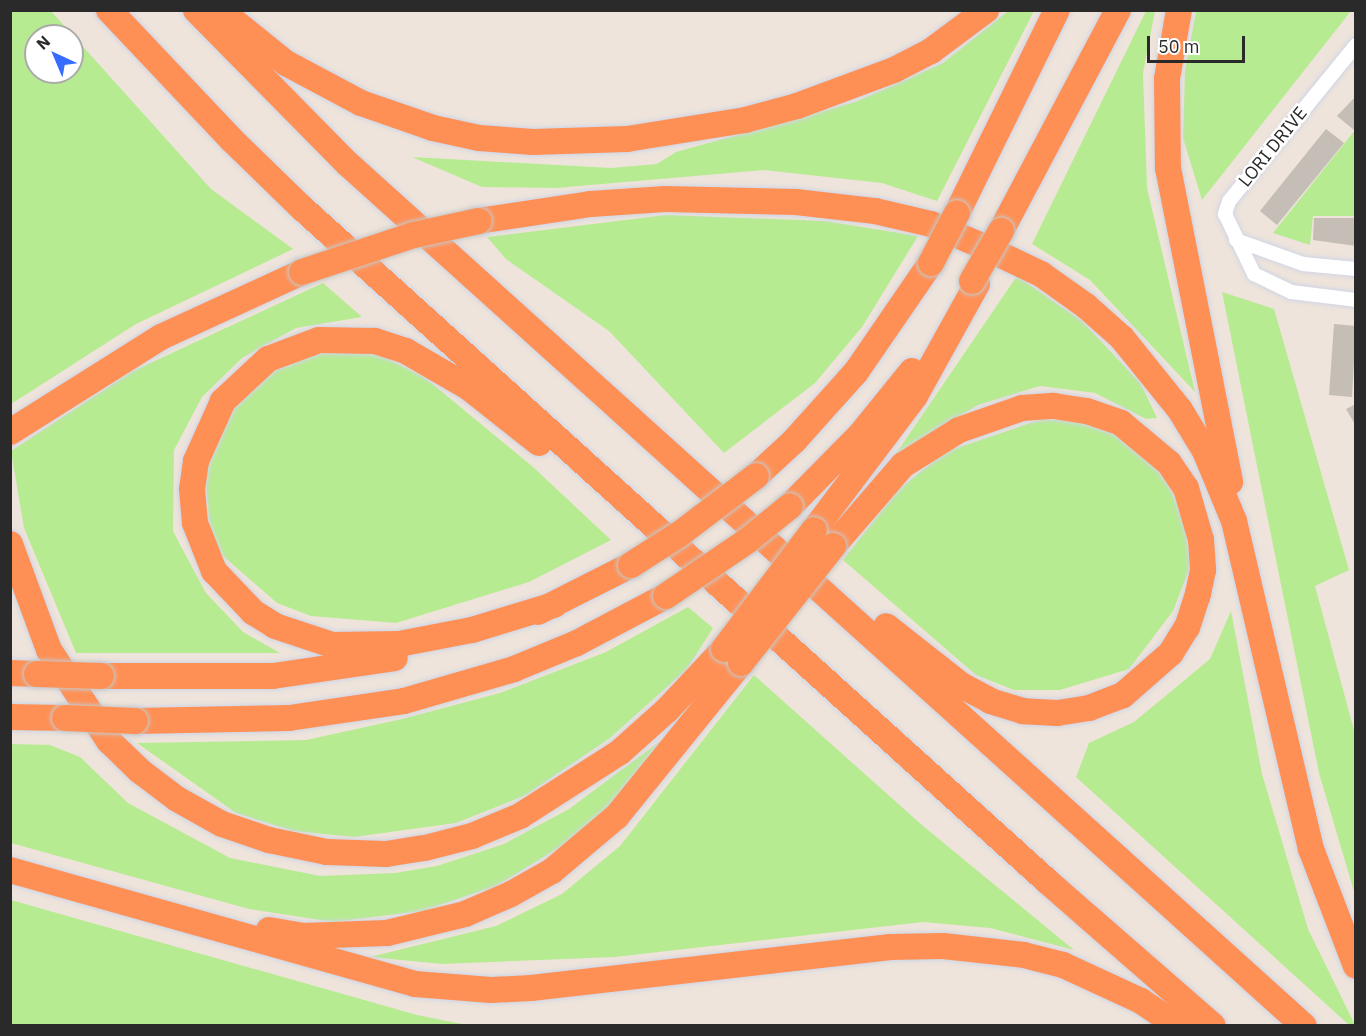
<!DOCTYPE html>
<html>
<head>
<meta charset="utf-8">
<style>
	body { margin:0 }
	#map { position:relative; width:1366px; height:1036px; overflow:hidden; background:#eee4db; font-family:"IBM Plex Sans",sans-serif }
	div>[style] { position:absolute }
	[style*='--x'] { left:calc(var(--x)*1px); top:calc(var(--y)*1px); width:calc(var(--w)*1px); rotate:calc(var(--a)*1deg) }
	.green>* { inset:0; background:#b7eb91 }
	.building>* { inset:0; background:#c5beb7 }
	.roads { filter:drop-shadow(0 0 2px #d0d5e5) drop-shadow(0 0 2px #d0d5e5) }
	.street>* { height:14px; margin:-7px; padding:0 7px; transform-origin:7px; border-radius:7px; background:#fff }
	.highway>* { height:26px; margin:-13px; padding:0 13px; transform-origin:13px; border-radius:13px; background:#ff9055 }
	.bridges { filter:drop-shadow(0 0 2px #c8c8c8) drop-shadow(0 0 2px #c8c8c8) }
	.highway-bridge>* { height:26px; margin:-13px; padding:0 13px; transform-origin:13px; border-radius:13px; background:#ff9055 }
	span { translate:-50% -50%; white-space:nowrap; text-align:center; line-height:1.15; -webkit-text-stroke:5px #fff; paint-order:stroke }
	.street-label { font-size:18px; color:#2a2a2a }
	.frame { position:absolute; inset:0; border:12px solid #2a2a2a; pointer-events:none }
	.north { position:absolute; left:24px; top:24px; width:60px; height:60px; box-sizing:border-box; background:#fff; border:2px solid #aaa; border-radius:50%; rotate:316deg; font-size:16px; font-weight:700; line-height:24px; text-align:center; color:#2a2a2a }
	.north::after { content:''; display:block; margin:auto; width:21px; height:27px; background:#376dff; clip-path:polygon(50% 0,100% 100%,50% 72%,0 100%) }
	.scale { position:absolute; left:1147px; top:36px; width:98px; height:27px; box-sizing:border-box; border:3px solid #2a2a2a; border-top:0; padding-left:8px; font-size:18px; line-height:21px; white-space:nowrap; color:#2a2a2a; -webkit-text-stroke:4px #fff; paint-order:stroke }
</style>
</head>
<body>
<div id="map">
	<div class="green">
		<i style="clip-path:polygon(evenodd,11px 10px,51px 11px,211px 189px,293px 249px,136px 324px,11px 404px,11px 10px,36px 36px,72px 36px,72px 72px,36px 72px,36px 36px)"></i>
		<i style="clip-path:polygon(1008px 11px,1034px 11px,937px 201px,882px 183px,764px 170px,556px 188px,482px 187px,412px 157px,611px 168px,657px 164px,676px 152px,855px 102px,943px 63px)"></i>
		<i style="clip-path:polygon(1146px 11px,1155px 11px,1143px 73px,1147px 188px,1195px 392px,1090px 280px,1032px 244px)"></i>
		<i style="clip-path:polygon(1196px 11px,1351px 11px,1202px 200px,1183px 138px,1185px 71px)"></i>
		<i style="clip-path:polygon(1355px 130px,1355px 216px,1313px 216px,1310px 245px,1273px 233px)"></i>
		<i style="clip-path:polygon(666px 215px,825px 221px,918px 236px,862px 327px,815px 383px,724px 453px,609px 331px,506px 259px,487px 237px)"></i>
		<i style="clip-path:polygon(1017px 276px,1082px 321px,1141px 384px,1157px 418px,1146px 419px,1095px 393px,1040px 386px,978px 405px,895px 455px)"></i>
		<i style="clip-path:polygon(323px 283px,362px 317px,296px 328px,242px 358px,202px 397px,174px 450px,173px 531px,185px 554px,206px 593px,243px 632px,280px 653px,76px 653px,24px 528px,11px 451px,131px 372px)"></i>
		<i style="clip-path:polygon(1222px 292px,1274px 309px,1349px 570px,1315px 586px,1355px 734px,1355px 895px,1319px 773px)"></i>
		<i style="clip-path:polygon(338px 349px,370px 350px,424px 377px,533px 467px,611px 540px,529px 582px,396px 623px,311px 616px,277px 603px,222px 555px,210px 531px,205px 475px,212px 445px,244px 394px,289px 360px)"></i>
		<i style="clip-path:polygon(1042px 419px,1084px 422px,1117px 436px,1148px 459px,1169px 486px,1184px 518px,1190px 567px,1173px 611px,1129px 669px,1060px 690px,1014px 690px,976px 675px,843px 560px,897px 491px,945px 452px)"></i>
		<i style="clip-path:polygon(688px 607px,713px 628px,687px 669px,610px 738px,526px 795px,456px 823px,354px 837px,293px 831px,236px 813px,137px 743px,306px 740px,402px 719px,500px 693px,606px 652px)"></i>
		<i style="clip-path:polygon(1231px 611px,1262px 774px,1308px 929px,1355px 1025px,1349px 1025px,1076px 777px,1089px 743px,1134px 722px,1210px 659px)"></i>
		<i style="clip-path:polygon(754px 675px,923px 826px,1074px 950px,990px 928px,923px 922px,615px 957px,442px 964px,370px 957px,496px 926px,562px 894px,620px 846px)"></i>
		<i style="clip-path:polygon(679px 727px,626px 793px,568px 842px,496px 886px,422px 911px,333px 922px,249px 909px,11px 843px,10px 744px,50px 745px,80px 757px,128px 803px,230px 858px,320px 876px,395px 873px,437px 866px,504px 844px,569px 809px)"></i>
		<i style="clip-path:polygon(11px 900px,417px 1015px,467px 1025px,11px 1025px)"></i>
	</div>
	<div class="building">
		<i style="clip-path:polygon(1356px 96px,1356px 128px,1354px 130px,1337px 116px)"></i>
		<i style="clip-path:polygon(1326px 129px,1344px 143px,1277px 225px,1260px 211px)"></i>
		<i style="clip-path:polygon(1314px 218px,1356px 218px,1356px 246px,1313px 240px)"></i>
		<i style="clip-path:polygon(1334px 324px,1356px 326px,1352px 397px,1329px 395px)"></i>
		<i style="clip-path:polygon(1356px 404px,1356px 426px,1346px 409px)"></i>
	</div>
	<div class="roads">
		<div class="street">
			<i style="--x:1356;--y:45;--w:201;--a:129.1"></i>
			<i style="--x:1229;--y:201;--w:14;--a:107"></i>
			<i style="--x:1225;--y:214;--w:67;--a:64.2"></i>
			<i style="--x:1254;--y:274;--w:41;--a:25.9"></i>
			<i style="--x:1291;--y:292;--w:65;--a:7"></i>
			<i style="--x:1236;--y:240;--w:71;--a:19.7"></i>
			<i style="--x:1303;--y:264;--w:53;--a:5.4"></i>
		</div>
		<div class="highway">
			<i style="--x:109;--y:10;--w:179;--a:46.6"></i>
			<i style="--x:232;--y:140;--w:98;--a:44.2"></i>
			<i style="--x:302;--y:208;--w:1004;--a:42.09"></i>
			<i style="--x:1047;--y:881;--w:220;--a:41.1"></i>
			<i style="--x:196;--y:10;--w:216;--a:45.4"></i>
			<i style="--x:348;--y:164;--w:1287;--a:42.04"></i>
			<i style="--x:220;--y:10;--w:85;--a:38.8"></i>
			<i style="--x:286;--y:63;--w:85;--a:28.1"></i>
			<i style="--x:361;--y:103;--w:76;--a:19.1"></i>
			<i style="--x:433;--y:128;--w:47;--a:12.3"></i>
			<i style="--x:479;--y:138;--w:54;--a:4.2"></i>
			<i style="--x:533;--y:142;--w:94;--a:-1.8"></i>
			<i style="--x:627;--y:139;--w:120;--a:-9.1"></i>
			<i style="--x:745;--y:120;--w:54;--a:-15.1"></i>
			<i style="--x:797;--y:106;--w:103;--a:-20.4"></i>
			<i style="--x:894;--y:70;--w:42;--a:-27.2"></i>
			<i style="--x:931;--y:51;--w:69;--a:-36.7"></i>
			<i style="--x:1179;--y:10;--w:70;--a:99.9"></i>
			<i style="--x:1167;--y:79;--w:89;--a:89.4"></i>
			<i style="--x:1168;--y:168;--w:320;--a:78.8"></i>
			<i style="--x:957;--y:213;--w:226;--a:-63.8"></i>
			<i style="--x:478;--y:221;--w:114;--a:-8.6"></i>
			<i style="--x:591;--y:204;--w:74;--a:-3.9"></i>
			<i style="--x:665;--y:199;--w:131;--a:1.3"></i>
			<i style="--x:796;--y:202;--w:80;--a:6.5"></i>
			<i style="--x:875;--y:211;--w:57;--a:13.1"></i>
			<i style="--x:931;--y:224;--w:53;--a:23.2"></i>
			<i style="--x:980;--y:245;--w:68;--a:25.4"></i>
			<i style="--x:1041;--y:274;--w:55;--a:35.4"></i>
			<i style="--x:1086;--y:306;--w:48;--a:41.6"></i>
			<i style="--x:1122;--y:338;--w:92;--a:51.1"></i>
			<i style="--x:1180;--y:410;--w:48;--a:58.6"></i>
			<i style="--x:1205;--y:451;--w:76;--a:67.5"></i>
			<i style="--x:1234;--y:521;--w:337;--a:76.8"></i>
			<i style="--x:1311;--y:849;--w:125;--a:69"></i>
			<i style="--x:1001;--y:231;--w:250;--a:-62.1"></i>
			<i style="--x:10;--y:432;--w:178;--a:-32.2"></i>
			<i style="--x:161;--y:337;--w:155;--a:-24.7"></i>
			<i style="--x:539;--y:443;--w:90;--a:-141.7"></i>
			<i style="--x:468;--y:387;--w:72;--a:-149.9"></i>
			<i style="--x:406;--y:351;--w:33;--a:-162"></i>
			<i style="--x:375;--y:341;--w:56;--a:-179"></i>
			<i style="--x:319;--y:340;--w:54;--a:159.6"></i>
			<i style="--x:268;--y:359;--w:62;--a:137"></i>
			<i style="--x:223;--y:401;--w:66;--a:114.2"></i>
			<i style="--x:196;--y:461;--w:28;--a:98"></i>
			<i style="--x:192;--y:489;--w:34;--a:85"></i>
			<i style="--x:195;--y:523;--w:52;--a:68.4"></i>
			<i style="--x:214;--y:571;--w:57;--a:46.4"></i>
			<i style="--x:253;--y:612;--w:26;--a:32"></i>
			<i style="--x:275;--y:626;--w:60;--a:18.4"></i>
			<i style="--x:332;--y:645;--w:67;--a:-0.9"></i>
			<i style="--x:399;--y:644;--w:74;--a:-10.9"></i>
			<i style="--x:472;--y:630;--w:86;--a:-17"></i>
			<i style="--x:756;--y:476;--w:52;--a:-42.6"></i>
			<i style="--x:794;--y:441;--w:93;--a:-48.1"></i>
			<i style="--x:856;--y:372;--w:132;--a:-55.5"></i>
			<i style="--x:790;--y:506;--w:101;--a:-45.4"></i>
			<i style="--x:861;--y:434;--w:81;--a:-51"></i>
			<i style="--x:814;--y:530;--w:168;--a:-53"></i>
			<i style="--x:915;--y:396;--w:128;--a:-61"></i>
			<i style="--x:10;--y:544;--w:113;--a:69.8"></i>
			<i style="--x:49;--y:650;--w:109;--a:56.6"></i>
			<i style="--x:109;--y:741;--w:43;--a:44.1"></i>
			<i style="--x:140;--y:771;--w:46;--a:37.1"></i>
			<i style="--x:177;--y:799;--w:51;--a:29.1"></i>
			<i style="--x:222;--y:824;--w:50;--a:18.8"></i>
			<i style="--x:269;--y:840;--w:59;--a:11.7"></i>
			<i style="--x:327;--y:852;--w:59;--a:1.9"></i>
			<i style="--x:386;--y:854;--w:39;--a:-9"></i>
			<i style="--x:425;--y:848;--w:49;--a:-14.3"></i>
			<i style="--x:472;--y:836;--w:52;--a:-22.6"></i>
			<i style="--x:520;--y:816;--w:119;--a:-32.6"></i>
			<i style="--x:620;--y:752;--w:63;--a:-41.8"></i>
			<i style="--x:667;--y:710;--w:83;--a:-46.9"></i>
			<i style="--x:833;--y:546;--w:107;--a:-49.2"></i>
			<i style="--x:903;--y:465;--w:66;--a:-32"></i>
			<i style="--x:959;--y:430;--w:67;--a:-19.2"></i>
			<i style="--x:1022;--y:408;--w:32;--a:-4"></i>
			<i style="--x:1054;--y:406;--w:33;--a:9"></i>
			<i style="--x:1087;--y:411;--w:36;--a:19"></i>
			<i style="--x:1121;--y:423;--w:62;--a:39.8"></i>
			<i style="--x:1169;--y:463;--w:30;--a:56"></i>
			<i style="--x:1186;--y:488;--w:54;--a:73.9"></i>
			<i style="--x:1201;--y:540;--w:30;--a:86"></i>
			<i style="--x:1203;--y:570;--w:25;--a:102"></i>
			<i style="--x:1198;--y:594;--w:35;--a:108"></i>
			<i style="--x:1187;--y:627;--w:31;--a:122"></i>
			<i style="--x:1171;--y:653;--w:64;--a:138.8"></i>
			<i style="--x:1123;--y:695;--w:36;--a:159"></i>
			<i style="--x:1089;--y:708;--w:32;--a:171"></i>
			<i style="--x:1057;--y:713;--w:34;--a:-177"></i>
			<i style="--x:1023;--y:711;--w:34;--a:-163"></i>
			<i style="--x:991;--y:701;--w:34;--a:-152"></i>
			<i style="--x:961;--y:685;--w:95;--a:-141.8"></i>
			<i style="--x:538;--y:612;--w:104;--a:-26.8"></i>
			<i style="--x:10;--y:673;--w:27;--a:2"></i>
			<i style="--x:101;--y:676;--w:172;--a:0"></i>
			<i style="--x:273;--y:676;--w:123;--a:-8.4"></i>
			<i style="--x:10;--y:717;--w:55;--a:1"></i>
			<i style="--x:135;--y:721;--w:154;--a:-1.1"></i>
			<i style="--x:289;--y:718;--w:116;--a:-8.4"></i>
			<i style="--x:404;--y:701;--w:115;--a:-16.2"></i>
			<i style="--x:514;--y:669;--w:68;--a:-22.4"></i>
			<i style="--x:577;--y:643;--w:101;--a:-27.8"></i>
			<i style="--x:10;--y:870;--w:421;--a:15.7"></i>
			<i style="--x:415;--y:984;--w:76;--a:4.5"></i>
			<i style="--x:491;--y:990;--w:40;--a:-2.9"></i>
			<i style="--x:531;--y:988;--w:362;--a:-6.5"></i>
			<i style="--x:891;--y:947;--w:52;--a:-1.1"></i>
			<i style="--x:943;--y:946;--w:81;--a:6.3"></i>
			<i style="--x:1024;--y:955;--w:40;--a:14.4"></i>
			<i style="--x:1063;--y:965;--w:86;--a:24.8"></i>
			<i style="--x:1141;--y:1001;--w:45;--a:34"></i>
			<i style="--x:269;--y:930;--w:34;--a:10"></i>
			<i style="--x:302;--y:936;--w:85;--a:-2"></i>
			<i style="--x:387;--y:933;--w:80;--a:-13.7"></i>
			<i style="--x:465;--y:914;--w:50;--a:-23.5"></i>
			<i style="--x:511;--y:894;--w:47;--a:-29.3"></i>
			<i style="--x:552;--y:871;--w:85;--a:-40.2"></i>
			<i style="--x:617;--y:816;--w:197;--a:-51"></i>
		</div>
	</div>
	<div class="bridges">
		<div class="highway-bridge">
			<i style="--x:931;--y:263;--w:56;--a:-62.5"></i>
			<i style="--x:302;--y:272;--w:118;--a:-18.3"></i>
			<i style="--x:414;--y:235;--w:66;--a:-12.3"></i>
			<i style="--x:972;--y:281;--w:58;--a:-59.9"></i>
			<i style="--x:631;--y:565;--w:59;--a:-32.6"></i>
			<i style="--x:681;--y:533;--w:94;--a:-37.2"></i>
			<i style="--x:666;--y:596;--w:98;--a:-34.2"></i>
			<i style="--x:747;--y:541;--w:55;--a:-39.1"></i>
			<i style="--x:724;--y:649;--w:149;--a:-52.9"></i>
			<i style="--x:741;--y:663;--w:149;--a:-51.8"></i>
			<i style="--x:37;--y:674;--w:64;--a:1.8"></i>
			<i style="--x:65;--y:718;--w:70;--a:2.5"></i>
		</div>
	</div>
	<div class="street-label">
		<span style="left:1273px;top:147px;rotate:-51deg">LORI DRIVE</span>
	</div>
	<div class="frame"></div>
	<div class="north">N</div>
	<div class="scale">50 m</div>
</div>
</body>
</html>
